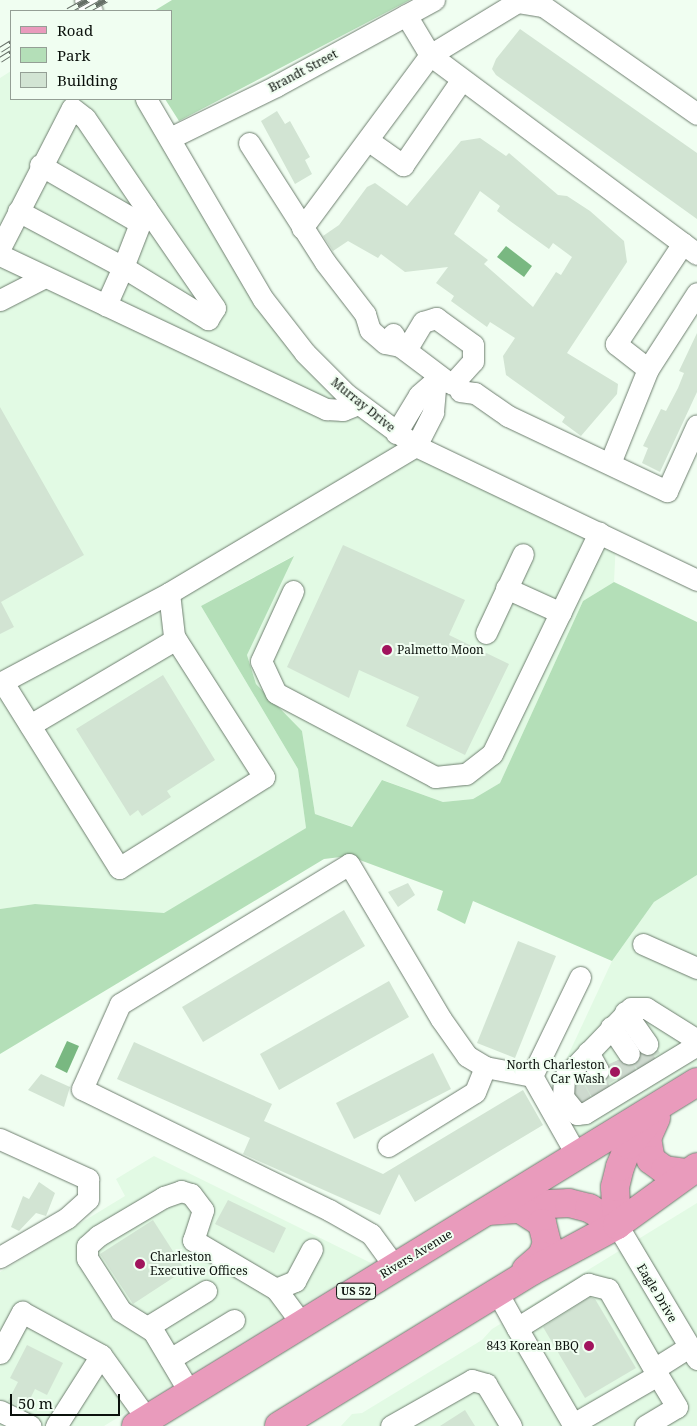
<!DOCTYPE html>
<html>
<head>
<meta charset="utf-8">
<style>
	body { margin:0 }
	#map { position:relative; width:697px; height:1426px; overflow:hidden; background:#f0fef1; font-family:"Noto Serif",serif }
	div>[style] { position:absolute }
	[style*='--x'] { left:calc(var(--x)*1px); top:calc(var(--y)*1px); width:calc(var(--w)*1px); rotate:calc(var(--a)*1deg) }
	.built>* { inset:0; background:#e2fae4 }
	.green>* { inset:0; background:#b4dfb8 }
	.water>* { inset:0; background:#79b881 }
	.building>* { inset:0; background:#d2e4d3 }
	.minor-tunnel>* { height:21px; margin-top:-10.5px; transform-origin:0; background:repeating-linear-gradient(90deg,#cedacf 0 21px,transparent 0 32px) }
	.roads { filter:drop-shadow(0 0 1px #6e7e6f) drop-shadow(0 0 1px #6e7e6f) }
	.minor>* { height:21px; margin:-10.5px; padding:0 10.5px; transform-origin:10.5px; border-radius:10.5px; background:#fff }
	.major>* { height:28px; margin:-14px; padding:0 14px; transform-origin:14px; border-radius:14px; background:#e99bbc }
	.rail>* { height:5.5px; margin-top:-2.75px; transform-origin:0; background:repeating-linear-gradient(90deg,#f0fef1 0 11px,#677068 0 22px); box-sizing:border-box; border-block:1px solid #677068 }
	.dots>* { width:14px; height:14px; translate:-50% -50%; box-sizing:border-box; border:2px solid #f0fef1; border-radius:50% }
	span { translate:-50% -50%; white-space:nowrap; text-align:center; line-height:1.15; -webkit-text-stroke:4px #f0fef1; paint-order:stroke }
	.shield-label span { padding:1px 4px; background:#f0fef1; border:1px solid; border-radius:4px; -webkit-text-stroke-width:0 }
	.shield-label { font-size:11px; color:#0b110c; font-weight:700 }
	.street-label { font-size:12px; color:#0b110c }
	.poi-label { font-size:12px; color:#0b110c }
	.left { translate:0 -50%; text-align:left }
	.right { translate:-100% -50%; text-align:right }
	.legend { position:absolute; left:10px; top:10px; width:162px; height:90px; box-sizing:border-box; background:#f0fef1; border:1px solid #949f95; margin:0; padding:6px 9px; list-style:none; font-size:15px; color:#0b110c }
	.legend li { display:flex; align-items:center; gap:10px; height:25px }
	.legend b { width:25px; border:1px solid #949f95 }
	.scale { position:absolute; left:10px; top:1394px; width:110px; height:22px; box-sizing:border-box; border:2px solid #0b110c; border-top:0; padding-left:6px; font-size:15px; line-height:18px; white-space:nowrap; color:#0b110c; -webkit-text-stroke:4px #f0fef1; paint-order:stroke }
</style>
</head>
<body>
<div id="map">
	<div class="built">
		<i style="clip-path:polygon(11px 71px,11px 99px,146px 99px,263px 299px,358px 404px,616px 541px,614px 582px,583px 601px,500px 783px,473px 799px,443px 802px,383px 780px,353px 827px,315px 814px,302px 731px,256px 684px,247px 655px,293px 556px,201px 606px,298px 769px,306px 828px,164px 914px,35px 904px,0 909px,0 78px)"></i>
		<i style="clip-path:polygon(697px 875px,697px 1064px,579px 1136px,551px 1092px,612px 961px,654px 902px)"></i>
		<i style="clip-path:polygon(154px 1156px,371px 1263px,104px 1426px,0 1426px,0 1272px,125px 1196px,116px 1179px)"></i>
		<i style="clip-path:polygon(697px 1203px,697px 1426px,341px 1426px,352px 1414px,362px 1413px,482px 1340px,492px 1329px)"></i>
	</div>
	<div class="green">
		<i style="clip-path:polygon(172px 0,410px 0,179px 121px,165px 99px,171px 99px,171px 11px,154px 11px)"></i>
		<i style="clip-path:polygon(294px 556px,247px 655px,256px 684px,302px 731px,315px 814px,352px 827px,382px 780px,443px 802px,473px 799px,500px 783px,583px 601px,614px 582px,697px 622px,697px 875px,654px 902px,612px 961px,473px 901px,465px 924px,437px 910px,443px 891px,349px 856px,324px 859px,0 1054px,0 909px,35px 904px,164px 913px,306px 828px,298px 769px,201px 606px)"></i>
	</div>
	<div class="water">
		<i style="clip-path:polygon(506px 246px,532px 266px,524px 277px,497px 257px)"></i>
		<i style="clip-path:polygon(67px 1041px,79px 1046px,67px 1073px,55px 1067px)"></i>
	</div>
	<div class="building">
		<i style="clip-path:polygon(520px 29px,697px 153px,697px 219px,496px 75px,492px 69px,496px 59px)"></i>
		<i style="clip-path:polygon(277px 111px,285px 124px,290px 121px,310px 157px,305px 160px,312px 174px,295px 184px,261px 121px)"></i>
		<i style="clip-path:polygon(evenodd,480px 138px,506px 156px,509px 153px,558px 195px,567px 196px,590px 211px,624px 241px,627px 262px,567px 353px,618px 384px,617px 394px,581px 436px,562px 422px,565px 417px,506px 375px,503px 356px,515px 338px,490px 322px,487px 327px,451px 301px,454px 296px,436px 283px,448px 267px,405px 272px,381px 254px,378px 258px,348px 241px,333px 251px,323px 236px,339px 225px,367px 187px,375px 183px,407px 206px,461px 141px,480px 138px,480px 191px,500px 206px,497px 211px,510px 221px,549px 249px,553px 243px,572px 257px,561px 275px,556px 272px,533px 307px,484px 264px,488px 260px,454px 234px,480px 191px)"></i>
		<i style="clip-path:polygon(697px 333px,697px 392px,660px 472px,642px 463px,648px 448px,643px 446px,661px 409px,666px 411px,678px 388px,684px 373px,679px 371px)"></i>
		<i style="clip-path:polygon(0 407px,84px 555px,1px 602px,14px 627px,0 634px)"></i>
		<i style="clip-path:polygon(343px 545px,465px 600px,449px 635px,509px 664px,465px 755px,406px 726px,419px 697px,359px 670px,349px 698px,287px 667px)"></i>
		<i style="clip-path:polygon(163px 675px,215px 760px,167px 791px,171px 797px,142px 816px,138px 810px,130px 816px,76px 729px)"></i>
		<i style="clip-path:polygon(408px 883px,415px 895px,398px 907px,388px 892px)"></i>
		<i style="clip-path:polygon(344px 910px,365px 946px,203px 1042px,182px 1007px)"></i>
		<i style="clip-path:polygon(518px 941px,556px 956px,515px 1058px,477px 1043px)"></i>
		<i style="clip-path:polygon(389px 981px,409px 1017px,279px 1090px,260px 1054px)"></i>
		<i style="clip-path:polygon(134px 1042px,272px 1104px,264px 1121px,383px 1174px,523px 1090px,543px 1125px,415px 1202px,399px 1174px,380px 1215px,243px 1154px,250px 1138px,117px 1079px)"></i>
		<i style="clip-path:polygon(658px 1050px,660px 1053px,582px 1100px,576px 1093px,576px 1083px,587px 1076px,597px 1082px,604px 1081px,609px 1064px,618px 1060px,630px 1066px,641px 1055px)"></i>
		<i style="clip-path:polygon(433px 1053px,451px 1089px,354px 1139px,336px 1103px)"></i>
		<i style="clip-path:polygon(41px 1074px,70px 1087px,64px 1107px,28px 1090px)"></i>
		<i style="clip-path:polygon(39px 1182px,55px 1193px,46px 1216px,36px 1213px,19px 1231px,11px 1227px,23px 1196px,29px 1199px)"></i>
		<i style="clip-path:polygon(228px 1200px,286px 1228px,274px 1253px,215px 1224px)"></i>
		<i style="clip-path:polygon(153px 1220px,185px 1270px,133px 1304px,100px 1254px)"></i>
		<i style="clip-path:polygon(590px 1297px,595px 1299px,636px 1368px,585px 1398px,543px 1327px)"></i>
		<i style="clip-path:polygon(27px 1345px,63px 1363px,47px 1395px,35px 1389px,25px 1409px,8px 1401px,18px 1382px,10px 1378px)"></i>
		<i style="clip-path:polygon(465px 1410px,475px 1426px,440px 1426px)"></i>
	</div>
	<div class="minor-tunnel">
		<i style="--x:637;--y:1049;--w:20;--a:57"></i>
		<i style="--x:619;--y:1059;--w:20;--a:63"></i>
		<i style="--x:592;--y:1074;--w:20;--a:63"></i>
		<i style="--x:572;--y:1084;--w:21;--a:61"></i>
	</div>
	<div class="roads">
		<div class="minor">
			<i style="--x:85;--y:0;--w:13;--a:58"></i>
			<i style="--x:406;--y:15;--w:47;--a:59"></i>
			<i style="--x:430;--y:55;--w:333;--a:36.7"></i>
			<i style="--x:146;--y:99;--w:232;--a:59.7"></i>
			<i style="--x:263;--y:299;--w:68;--a:52.1"></i>
			<i style="--x:305;--y:353;--w:58;--a:45"></i>
			<i style="--x:346;--y:394;--w:87;--a:36.6"></i>
			<i style="--x:416;--y:446;--w:311;--a:25.5"></i>
			<i style="--x:170;--y:138;--w:118;--a:-26.1"></i>
			<i style="--x:276;--y:86;--w:180;--a:-28.6"></i>
			<i style="--x:369;--y:141;--w:42;--a:35.2"></i>
			<i style="--x:403;--y:165;--w:104;--a:-55.5"></i>
			<i style="--x:249;--y:143;--w:141;--a:57.4"></i>
			<i style="--x:325;--y:262;--w:66;--a:52.4"></i>
			<i style="--x:365;--y:314;--w:17;--a:73"></i>
			<i style="--x:370;--y:330;--w:20;--a:41"></i>
			<i style="--x:385;--y:343;--w:15;--a:11"></i>
			<i style="--x:40;--y:165;--w:116;--a:30.1"></i>
			<i style="--x:18;--y:211;--w:119;--a:28.1"></i>
			<i style="--x:123;--y:267;--w:100;--a:31.5"></i>
			<i style="--x:208;--y:319;--w:13;--a:-58"></i>
			<i style="--x:215;--y:308;--w:121;--a:-124.6"></i>
			<i style="--x:146;--y:208;--w:63;--a:111.3"></i>
			<i style="--x:123;--y:267;--w:42;--a:114.1"></i>
			<i style="--x:302;--y:228;--w:215;--a:-53.5"></i>
			<i style="--x:430;--y:55;--w:102;--a:-31.3"></i>
			<i style="--x:517;--y:2;--w:26;--a:9"></i>
			<i style="--x:543;--y:6;--w:188;--a:35"></i>
			<i style="--x:0;--y:248;--w:157;--a:-62.8"></i>
			<i style="--x:72;--y:108;--w:16;--a:38"></i>
			<i style="--x:85;--y:118;--w:109;--a:55.9"></i>
			<i style="--x:0;--y:255;--w:361;--a:25.3"></i>
			<i style="--x:326;--y:409;--w:17;--a:3"></i>
			<i style="--x:343;--y:410;--w:16;--a:-22"></i>
			<i style="--x:0;--y:300;--w:51;--a:-27.1"></i>
			<i style="--x:393;--y:334;--w:14;--a:60"></i>
			<i style="--x:400;--y:346;--w:60;--a:36.9"></i>
			<i style="--x:406;--y:350;--w:33;--a:-59"></i>
			<i style="--x:423;--y:322;--w:14;--a:-17"></i>
			<i style="--x:436;--y:318;--w:46;--a:36.1"></i>
			<i style="--x:473;--y:345;--w:16;--a:90"></i>
			<i style="--x:473;--y:361;--w:31;--a:132"></i>
			<i style="--x:648;--y:369;--w:41;--a:-142"></i>
			<i style="--x:616;--y:344;--w:121;--a:-56.4"></i>
			<i style="--x:460;--y:391;--w:15;--a:8"></i>
			<i style="--x:475;--y:393;--w:40;--a:34.9"></i>
			<i style="--x:508;--y:416;--w:176;--a:25.3"></i>
			<i style="--x:667;--y:491;--w:72;--a:-65.6"></i>
			<i style="--x:396;--y:433;--w:44;--a:-58.8"></i>
			<i style="--x:419;--y:395;--w:18;--a:-41"></i>
			<i style="--x:610;--y:463;--w:101;--a:-68"></i>
			<i style="--x:648;--y:369;--w:90;--a:-57.2"></i>
			<i style="--x:506;--y:588;--w:60;--a:24.4"></i>
			<i style="--x:293;--y:591;--w:77;--a:114.6"></i>
			<i style="--x:261;--y:661;--w:35;--a:65"></i>
			<i style="--x:276;--y:693;--w:180;--a:27.8"></i>
			<i style="--x:435;--y:777;--w:31;--a:-6"></i>
			<i style="--x:466;--y:774;--w:33;--a:-38"></i>
			<i style="--x:492;--y:754;--w:246;--a:-64.2"></i>
			<i style="--x:486;--y:633;--w:87;--a:-64.9"></i>
			<i style="--x:0;--y:683;--w:191;--a:-28"></i>
			<i style="--x:169;--y:593;--w:287;--a:-30.8"></i>
			<i style="--x:416;--y:446;--w:38;--a:-63"></i>
			<i style="--x:433;--y:412;--w:37;--a:-85"></i>
			<i style="--x:4;--y:684;--w:217;--a:58"></i>
			<i style="--x:119;--y:868;--w:171;--a:-32.1"></i>
			<i style="--x:264;--y:777;--w:167;--a:-122.6"></i>
			<i style="--x:174;--y:636;--w:43;--a:-96.6"></i>
			<i style="--x:30;--y:725;--w:169;--a:-30.5"></i>
			<i style="--x:643;--y:944;--w:59;--a:24"></i>
			<i style="--x:625;--y:1012;--w:39;--a:55"></i>
			<i style="--x:611;--y:1027;--w:32;--a:56"></i>
			<i style="--x:697;--y:1040;--w:60;--a:-147.9"></i>
			<i style="--x:646;--y:1008;--w:15;--a:180"></i>
			<i style="--x:631;--y:1008;--w:97;--a:133.7"></i>
			<i style="--x:564;--y:1078;--w:19;--a:93"></i>
			<i style="--x:563;--y:1097;--w:22;--a:51"></i>
			<i style="--x:577;--y:1114;--w:8;--a:-7"></i>
			<i style="--x:585;--y:1113;--w:131;--a:-31.3"></i>
			<i style="--x:588;--y:1052;--w:21;--a:61"></i>
			<i style="--x:532;--y:1076;--w:92;--a:60.6"></i>
			<i style="--x:0;--y:1139;--w:97;--a:24.4"></i>
			<i style="--x:88;--y:1179;--w:20;--a:90"></i>
			<i style="--x:88;--y:1199;--w:28;--a:138"></i>
			<i style="--x:67;--y:1218;--w:78;--a:149.8"></i>
			<i style="--x:388;--y:1146;--w:102;--a:-31.8"></i>
			<i style="--x:475;--y:1092;--w:27;--a:-68"></i>
			<i style="--x:617;--y:1225;--w:156;--a:59.2"></i>
			<i style="--x:395;--y:1267;--w:41;--a:-126"></i>
			<i style="--x:371;--y:1234;--w:48;--a:-150.3"></i>
			<i style="--x:329;--y:1210;--w:275;--a:-153.9"></i>
			<i style="--x:82;--y:1089;--w:93;--a:-65.9"></i>
			<i style="--x:120;--y:1004;--w:268;--a:-31.4"></i>
			<i style="--x:349;--y:864;--w:180;--a:59.3"></i>
			<i style="--x:441;--y:1019;--w:45;--a:54.9"></i>
			<i style="--x:467;--y:1056;--w:21;--a:31"></i>
			<i style="--x:485;--y:1067;--w:48;--a:10.8"></i>
			<i style="--x:532;--y:1076;--w:110;--a:-64.1"></i>
			<i style="--x:276;--y:1289;--w:21;--a:-23"></i>
			<i style="--x:295;--y:1281;--w:36;--a:-62"></i>
			<i style="--x:497;--y:1292;--w:41;--a:60.9"></i>
			<i style="--x:517;--y:1328;--w:84;--a:-31.8"></i>
			<i style="--x:588;--y:1284;--w:21;--a:14"></i>
			<i style="--x:608;--y:1289;--w:92;--a:60.1"></i>
			<i style="--x:654;--y:1369;--w:41;--a:-32.2"></i>
			<i style="--x:149;--y:1326;--w:67;--a:-31.6"></i>
			<i style="--x:517;--y:1328;--w:113;--a:59.8"></i>
			<i style="--x:0;--y:1353;--w:47;--a:-61.8"></i>
			<i style="--x:22;--y:1312;--w:90;--a:28.6"></i>
			<i style="--x:101;--y:1355;--w:79;--a:54.3"></i>
			<i style="--x:170;--y:1359;--w:75;--a:-31.4"></i>
			<i style="--x:190;--y:1393;--w:72;--a:-120.8"></i>
			<i style="--x:153;--y:1331;--w:38;--a:-148"></i>
			<i style="--x:121;--y:1311;--w:63;--a:-122.7"></i>
			<i style="--x:87;--y:1258;--w:12;--a:-90"></i>
			<i style="--x:87;--y:1246;--w:15;--a:-42"></i>
			<i style="--x:98;--y:1236;--w:77;--a:-30.6"></i>
			<i style="--x:164;--y:1197;--w:18;--a:-19"></i>
			<i style="--x:181;--y:1191;--w:10;--a:17"></i>
			<i style="--x:191;--y:1194;--w:20;--a:53"></i>
			<i style="--x:203;--y:1210;--w:32;--a:108"></i>
			<i style="--x:193;--y:1240;--w:96;--a:30.6"></i>
			<i style="--x:276;--y:1289;--w:44;--a:53.4"></i>
			<i style="--x:0;--y:1411;--w:34;--a:26"></i>
			<i style="--x:573;--y:1424;--w:98;--a:-30"></i>
			<i style="--x:56;--y:1426;--w:84;--a:-57.6"></i>
			<i style="--x:391;--y:1426;--w:93;--a:-29.6"></i>
			<i style="--x:472;--y:1380;--w:15;--a:16"></i>
			<i style="--x:486;--y:1384;--w:49;--a:59.2"></i>
			<i style="--x:645;--y:1426;--w:37;--a:-31"></i>
			<i style="--x:677;--y:1407;--w:44;--a:-121.2"></i>
		</div>
		<div class="major">
			<i style="--x:656;--y:1118;--w:22;--a:114"></i>
			<i style="--x:647;--y:1138;--w:22;--a:80"></i>
			<i style="--x:651;--y:1160;--w:17;--a:36"></i>
			<i style="--x:665;--y:1170;--w:22;--a:8"></i>
			<i style="--x:512;--y:1206;--w:57;--a:-3"></i>
			<i style="--x:569;--y:1203;--w:21;--a:14"></i>
			<i style="--x:589;--y:1208;--w:33;--a:31"></i>
			<i style="--x:488;--y:1211;--w:32;--a:-4"></i>
			<i style="--x:520;--y:1209;--w:26;--a:32"></i>
			<i style="--x:542;--y:1223;--w:21;--a:76"></i>
			<i style="--x:547;--y:1243;--w:14;--a:111"></i>
			<i style="--x:542;--y:1256;--w:21;--a:139"></i>
			<i style="--x:617;--y:1225;--w:38;--a:-93"></i>
			<i style="--x:615;--y:1187;--w:21;--a:-76"></i>
			<i style="--x:620;--y:1167;--w:24;--a:-68"></i>
			<i style="--x:629;--y:1145;--w:35;--a:-51"></i>
			<i style="--x:136;--y:1426;--w:658;--a:-31.52"></i>
			<i style="--x:279;--y:1426;--w:297;--a:-31.5"></i>
			<i style="--x:532;--y:1271;--w:97;--a:-28.4"></i>
			<i style="--x:617;--y:1225;--w:99;--a:-35.9"></i>
		</div>
	</div>
	<div class="rail">
		<i style="--x:68;--y:11;--w:23;--a:-29"></i>
		<i style="--x:86;--y:11;--w:23;--a:-29"></i>
		<i style="--x:0;--y:50;--w:13;--a:-32"></i>
		<i style="--x:0;--y:60;--w:13;--a:-32"></i>
	</div>
	<div class="dots">
		<i style="left:387px;top:650px;background:#a1145d"></i>
		<i style="left:615px;top:1072px;background:#a1145d"></i>
		<i style="left:140px;top:1264px;background:#a1145d"></i>
		<i style="left:589px;top:1346px;background:#a1145d"></i>
	</div>
	<div class="shield-label">
		<span style="left:356px;top:1291px">US 52</span>
	</div>
	<div class="street-label">
		<span style="left:303px;top:71px;rotate:-28deg">Brandt Street</span>
		<span style="left:363px;top:405px;rotate:39deg">Murray Drive</span>
		<span style="left:416px;top:1254px;rotate:-31deg">Rivers Avenue</span>
		<span style="left:657px;top:1293px;rotate:59deg">Eagle Drive</span>
	</div>
	<div class="poi-label">
		<span class="left" style="left:397px;top:650px">Palmetto Moon</span>
		<span class="right" style="left:605px;top:1072px">North Charleston<br>Car Wash</span>
		<span class="left" style="left:150px;top:1264px">Charleston<br>Executive Offices</span>
		<span class="right" style="left:579px;top:1346px">843 Korean BBQ</span>
	</div>
	<ul class="legend">
	<li><b style="height:6px;background:#e99bbc"></b>Road</li>
	<li><b style="height:14px;background:#b4dfb8"></b>Park</li>
	<li><b style="height:14px;background:#d2e4d3"></b>Building</li>
	</ul>
	<div class="scale">50 m</div>
</div>
</body>
</html>
